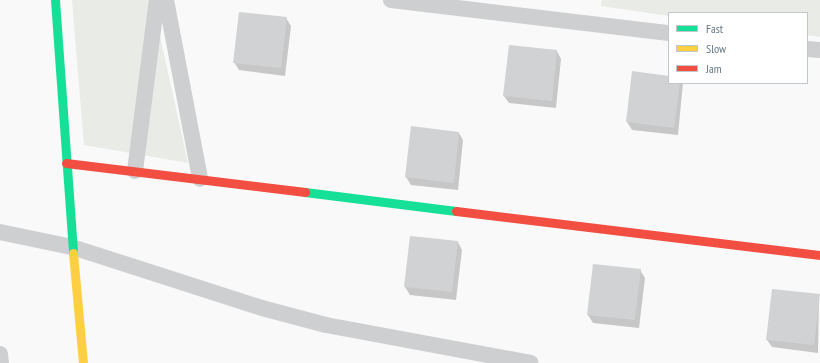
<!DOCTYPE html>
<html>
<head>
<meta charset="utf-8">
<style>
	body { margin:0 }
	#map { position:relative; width:820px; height:363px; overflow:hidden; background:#f9f9f9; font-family:"PT Sans Narrow",sans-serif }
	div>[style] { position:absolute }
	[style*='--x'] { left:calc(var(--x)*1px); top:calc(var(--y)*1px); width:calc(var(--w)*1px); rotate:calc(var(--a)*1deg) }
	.green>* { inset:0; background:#e8ebe6 }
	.shadow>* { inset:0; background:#0003 }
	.building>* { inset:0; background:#d0d2d3 }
	.street>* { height:16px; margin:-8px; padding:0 8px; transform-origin:8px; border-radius:8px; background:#cecfd0 }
	.fast>* { height:9px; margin:-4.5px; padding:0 4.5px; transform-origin:4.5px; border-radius:4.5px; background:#16e098 }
	.slow>* { height:9px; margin:-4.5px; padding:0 4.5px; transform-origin:4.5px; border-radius:4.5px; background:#ffcf43 }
	.jam>* { height:9px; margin:-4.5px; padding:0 4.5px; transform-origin:4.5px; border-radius:4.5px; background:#f24e42 }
	span { translate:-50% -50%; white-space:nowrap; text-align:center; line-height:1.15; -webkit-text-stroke:4px #fff; paint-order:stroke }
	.legend { position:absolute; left:668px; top:12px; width:140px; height:72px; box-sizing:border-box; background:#fff; border:1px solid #c1c8cd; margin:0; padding:5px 7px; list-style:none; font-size:12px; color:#657683 }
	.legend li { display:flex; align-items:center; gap:8px; height:20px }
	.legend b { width:20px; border:1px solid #c1c8cd }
</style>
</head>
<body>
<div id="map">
	<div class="green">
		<i style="clip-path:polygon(72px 0,152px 0,188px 163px,84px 145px)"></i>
		<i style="clip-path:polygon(602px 0,820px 0,820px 37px,807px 35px,807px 13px,669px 13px,669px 16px,601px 6px)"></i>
	</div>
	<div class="shadow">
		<i style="clip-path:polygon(286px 18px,291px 26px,285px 76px,239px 70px,234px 62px)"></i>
		<i style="clip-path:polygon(557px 51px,561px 59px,556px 108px,509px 103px,504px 96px)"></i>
		<i style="clip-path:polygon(633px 72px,669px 77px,669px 83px,683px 83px,678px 135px,632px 130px,627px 122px)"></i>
		<i style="clip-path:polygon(459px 133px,463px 140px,458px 190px,411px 185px,406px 177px)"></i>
		<i style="clip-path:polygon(458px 242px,462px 250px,456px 300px,410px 295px,405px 287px)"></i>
		<i style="clip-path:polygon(640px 270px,645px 278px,639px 328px,593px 323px,588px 315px)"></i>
		<i style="clip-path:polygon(819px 295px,818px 353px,772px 347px,767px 340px)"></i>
	</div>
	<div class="building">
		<i style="clip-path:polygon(239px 12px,287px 17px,281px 68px,233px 63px)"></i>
		<i style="clip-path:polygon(509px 45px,557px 50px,552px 101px,503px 96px)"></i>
		<i style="clip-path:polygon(632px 71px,669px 76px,669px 83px,680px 83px,674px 128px,626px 122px)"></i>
		<i style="clip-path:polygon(411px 126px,459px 132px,454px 183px,405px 177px)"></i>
		<i style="clip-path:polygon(410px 236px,458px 241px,452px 292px,404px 287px)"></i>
		<i style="clip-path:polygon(593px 264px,641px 269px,635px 320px,587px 315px)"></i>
		<i style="clip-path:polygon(772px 289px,820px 294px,814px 345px,766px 340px)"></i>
	</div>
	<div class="street">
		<i style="--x:166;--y:0;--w:182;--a:79.2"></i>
		<i style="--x:391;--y:0;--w:280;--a:6.8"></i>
		<i style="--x:807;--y:49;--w:13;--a:4"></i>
		<i style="--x:135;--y:171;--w:172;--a:-82.7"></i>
		<i style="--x:0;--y:232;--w:74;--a:11.8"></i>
		<i style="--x:72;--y:247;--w:200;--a:17.8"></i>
		<i style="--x:262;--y:308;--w:66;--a:14.9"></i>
		<i style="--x:326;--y:325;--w:208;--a:10.5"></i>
		<i style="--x:0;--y:354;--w:9;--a:84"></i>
	</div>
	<div class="fast">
		<i style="--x:55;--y:0;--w:254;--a:85.9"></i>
		<i style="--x:305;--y:192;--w:152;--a:7.2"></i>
	</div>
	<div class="slow">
		<i style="--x:73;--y:253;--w:110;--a:84.8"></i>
	</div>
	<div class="jam">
		<i style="--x:66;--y:163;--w:241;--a:6.9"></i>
		<i style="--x:456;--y:211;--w:367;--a:6.9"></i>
	</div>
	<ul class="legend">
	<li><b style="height:5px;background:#16e098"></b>Fast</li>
	<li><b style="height:5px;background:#ffcf43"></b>Slow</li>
	<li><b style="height:5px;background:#f24e42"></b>Jam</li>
	</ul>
</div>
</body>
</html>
